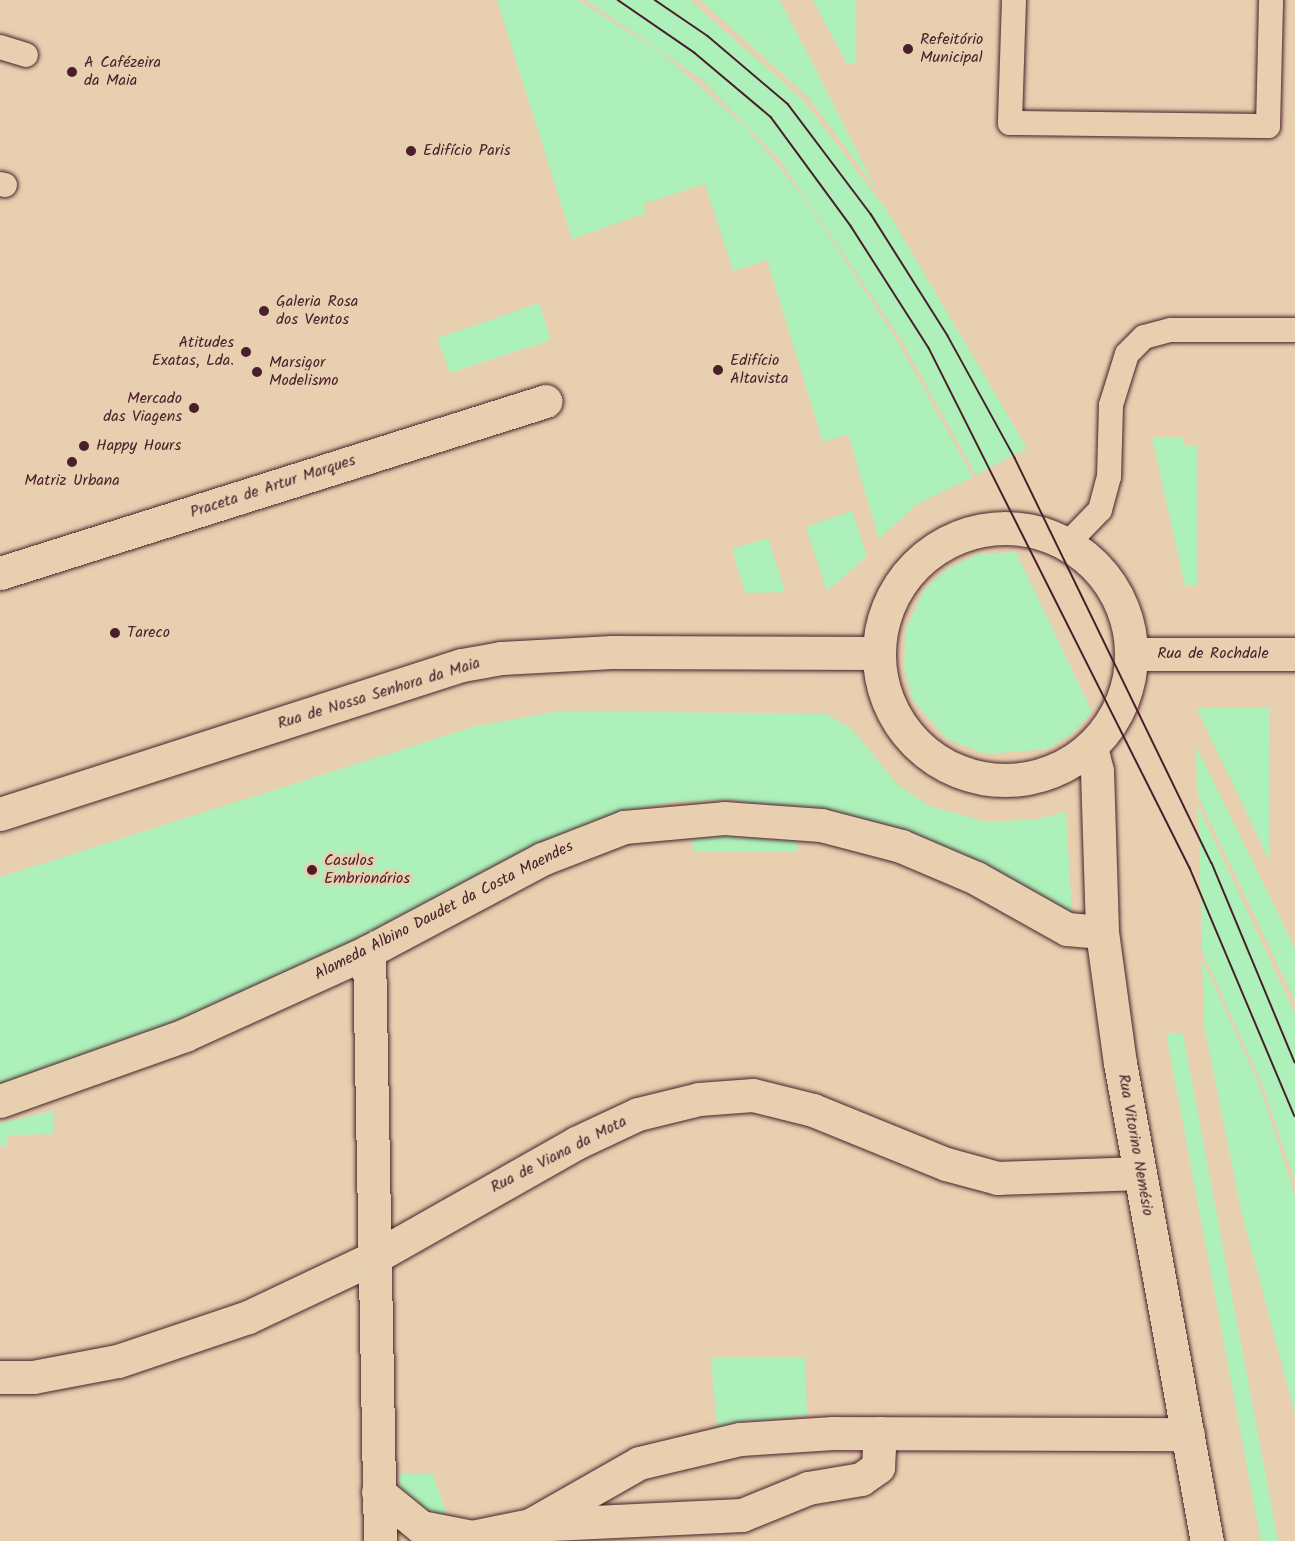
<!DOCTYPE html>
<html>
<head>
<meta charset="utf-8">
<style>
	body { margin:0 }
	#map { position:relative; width:1295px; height:1541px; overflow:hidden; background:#e8cfb0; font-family:Kalam,sans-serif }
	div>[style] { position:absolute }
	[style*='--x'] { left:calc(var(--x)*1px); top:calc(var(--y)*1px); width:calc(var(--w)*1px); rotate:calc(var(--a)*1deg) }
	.green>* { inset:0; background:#adf0ba }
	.roads { filter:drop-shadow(0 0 2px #4a1f2b) drop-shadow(0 0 2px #4a1f2b) }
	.service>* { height:24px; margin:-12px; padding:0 12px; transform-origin:12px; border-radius:12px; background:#e8cfb0 }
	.minor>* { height:33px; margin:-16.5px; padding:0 16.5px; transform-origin:16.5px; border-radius:16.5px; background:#e8cfb0 }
	.tertiary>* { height:33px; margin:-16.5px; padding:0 16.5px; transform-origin:16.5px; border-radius:16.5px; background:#e8cfb0 }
	.tertiary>.ring { margin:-16.5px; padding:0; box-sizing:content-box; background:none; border:33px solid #e8cfb0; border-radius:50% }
	.tram>* { height:1.5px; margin:-0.75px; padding:0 0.75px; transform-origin:0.75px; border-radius:0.75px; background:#4a1f2b }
	.dots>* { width:16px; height:16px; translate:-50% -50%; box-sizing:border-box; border:3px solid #e8cfb0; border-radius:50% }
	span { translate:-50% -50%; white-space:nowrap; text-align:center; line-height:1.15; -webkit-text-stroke:6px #e8cfb0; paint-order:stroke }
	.poi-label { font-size:16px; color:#4a1f2b }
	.left { translate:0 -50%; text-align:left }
	.right { translate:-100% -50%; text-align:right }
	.street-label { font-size:16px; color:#4a1f2b }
</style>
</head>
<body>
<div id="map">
	<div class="green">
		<i style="clip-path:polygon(497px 0,578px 0,663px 54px,748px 129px,803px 196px,896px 339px,973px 477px,917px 504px,879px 539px,848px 434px,823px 442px,767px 260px,733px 271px,705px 184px,643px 204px,646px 213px,572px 239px)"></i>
		<i style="clip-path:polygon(586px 0,690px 0,804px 101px,888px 212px,1027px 448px,976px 475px,900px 338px,780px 160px,701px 79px)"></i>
		<i style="clip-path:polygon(700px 0,780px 0,877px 190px,808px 97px)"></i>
		<i style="clip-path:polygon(813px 0,856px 0,856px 64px,847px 64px)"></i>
		<i style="clip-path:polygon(539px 303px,551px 340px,450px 373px,437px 338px)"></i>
		<i style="clip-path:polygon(1152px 437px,1184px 437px,1184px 446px,1197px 446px,1197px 586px,1185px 586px)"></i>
		<i style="clip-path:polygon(852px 511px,867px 556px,827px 591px,806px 527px)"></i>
		<i style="clip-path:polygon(768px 538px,785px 592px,745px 593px,732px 549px)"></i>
		<i style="clip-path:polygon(1016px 552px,1092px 712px,1073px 733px,1047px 749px,986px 754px,947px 739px,912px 699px,904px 666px,906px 628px,924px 589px,948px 568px,978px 554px)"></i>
		<i style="clip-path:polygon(1196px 707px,1270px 708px,1269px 860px)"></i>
		<i style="clip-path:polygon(560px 711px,826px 714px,851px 728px,898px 785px,930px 806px,987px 822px,1038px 819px,1066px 811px,1072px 913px,969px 857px,829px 813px,726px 800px,675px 802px,625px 811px,551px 838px,272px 983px,78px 1061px,0 1084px,0 877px,476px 726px)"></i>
		<i style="clip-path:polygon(1196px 746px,1295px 948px,1295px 1001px,1197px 794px)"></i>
		<i style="clip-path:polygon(1198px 806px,1295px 1013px,1295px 1181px,1263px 1086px,1202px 951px)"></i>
		<i style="clip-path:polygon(692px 833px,798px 841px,798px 851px,693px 851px)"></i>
		<i style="clip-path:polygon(1202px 959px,1260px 1087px,1295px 1195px,1295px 1414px,1241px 1210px,1204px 1025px)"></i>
		<i style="clip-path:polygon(1166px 1033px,1183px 1034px,1278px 1541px,1261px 1541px)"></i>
		<i style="clip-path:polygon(53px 1111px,54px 1134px,8px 1135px,7px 1146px,0 1146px,0 1123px)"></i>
		<i style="clip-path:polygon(711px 1358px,805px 1358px,807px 1415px,717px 1427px)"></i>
		<i style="clip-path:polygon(398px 1474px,433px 1474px,448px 1518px,403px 1498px)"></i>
	</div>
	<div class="roads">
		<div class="service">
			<i style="--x:1014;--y:0;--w:123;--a:91.9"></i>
			<i style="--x:1010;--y:123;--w:258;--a:0.7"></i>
			<i style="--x:1268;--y:126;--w:126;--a:-88.6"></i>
			<i style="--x:0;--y:47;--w:27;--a:17"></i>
			<i style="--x:0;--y:184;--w:5;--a:11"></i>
			<i style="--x:1067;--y:544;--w:47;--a:-45.9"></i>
			<i style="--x:1100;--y:510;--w:34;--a:-75"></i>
			<i style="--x:1109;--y:477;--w:72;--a:-88.4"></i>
			<i style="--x:1111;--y:405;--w:53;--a:-72.6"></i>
			<i style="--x:1127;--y:354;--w:24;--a:-45"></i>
			<i style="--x:1144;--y:337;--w:28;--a:-15"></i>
			<i style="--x:1171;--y:330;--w:124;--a:0"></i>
		</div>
		<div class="minor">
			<i style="--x:0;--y:573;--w:572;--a:-17.49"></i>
			<i style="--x:1091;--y:747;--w:25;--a:76"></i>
			<i style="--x:1097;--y:771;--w:161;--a:88.2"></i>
			<i style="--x:1102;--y:932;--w:132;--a:82.2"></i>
			<i style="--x:1120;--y:1063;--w:486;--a:79.7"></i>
			<i style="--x:369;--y:951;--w:590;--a:88.93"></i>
			<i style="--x:0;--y:1101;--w:196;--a:-19.6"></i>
			<i style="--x:185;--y:1035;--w:202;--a:-24.5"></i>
			<i style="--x:369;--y:951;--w:196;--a:-28"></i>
			<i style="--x:542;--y:859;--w:88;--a:-21.3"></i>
			<i style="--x:624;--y:827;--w:100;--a:-5.1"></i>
			<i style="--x:724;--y:818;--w:97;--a:4.1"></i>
			<i style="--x:821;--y:825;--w:83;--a:14.7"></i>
			<i style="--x:901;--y:846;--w:82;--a:23.1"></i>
			<i style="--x:976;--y:878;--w:104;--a:29.3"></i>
			<i style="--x:1067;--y:929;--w:35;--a:5"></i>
			<i style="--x:0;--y:1377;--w:33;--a:0"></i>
			<i style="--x:33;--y:1377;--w:86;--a:-10.7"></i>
			<i style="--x:118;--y:1361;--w:137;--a:-18.7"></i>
			<i style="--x:248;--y:1317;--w:138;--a:-25.3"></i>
			<i style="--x:373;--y:1258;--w:233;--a:-29.5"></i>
			<i style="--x:576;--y:1143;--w:68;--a:-25.1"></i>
			<i style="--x:638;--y:1114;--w:63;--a:-13.8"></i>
			<i style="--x:699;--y:1099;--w:54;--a:-4.2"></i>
			<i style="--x:753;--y:1095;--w:62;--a:14"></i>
			<i style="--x:813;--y:1110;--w:144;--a:22.1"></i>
			<i style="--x:946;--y:1164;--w:54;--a:15.1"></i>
			<i style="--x:998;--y:1178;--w:142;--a:-2"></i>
			<i style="--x:378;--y:1492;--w:55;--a:39.1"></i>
			<i style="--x:421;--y:1527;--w:52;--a:11.1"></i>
			<i style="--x:472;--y:1537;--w:59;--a:-11.7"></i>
			<i style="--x:530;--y:1525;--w:125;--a:-29.6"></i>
			<i style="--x:639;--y:1463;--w:104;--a:-13.4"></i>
			<i style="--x:740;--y:1439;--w:93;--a:-3.7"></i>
			<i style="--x:833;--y:1433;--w:355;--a:0.2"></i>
			<i style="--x:530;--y:1525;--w:212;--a:-2.7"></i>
			<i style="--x:742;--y:1515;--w:71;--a:-22.2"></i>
			<i style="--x:808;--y:1488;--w:54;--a:-9.6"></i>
			<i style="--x:861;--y:1479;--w:21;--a:-35"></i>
			<i style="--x:878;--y:1467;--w:34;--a:-87"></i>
		</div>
		<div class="tertiary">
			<i class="ring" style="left:879px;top:528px;width:219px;height:219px"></i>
			<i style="--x:1132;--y:654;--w:163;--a:0"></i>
			<i style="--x:0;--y:814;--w:485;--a:-17.9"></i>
			<i style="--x:462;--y:665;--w:40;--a:-10"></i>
			<i style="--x:501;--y:658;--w:111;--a:-3.1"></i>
			<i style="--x:612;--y:652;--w:267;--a:0.2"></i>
		</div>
	</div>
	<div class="tram">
		<i style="--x:618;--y:0;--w:93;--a:34.5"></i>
		<i style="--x:695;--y:53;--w:99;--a:40.1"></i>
		<i style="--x:771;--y:117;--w:135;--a:53.7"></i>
		<i style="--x:851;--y:226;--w:145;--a:57.4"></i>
		<i style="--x:929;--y:348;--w:582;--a:63.35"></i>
		<i style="--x:1190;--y:868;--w:269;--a:67.1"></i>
		<i style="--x:655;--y:0;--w:64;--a:34.2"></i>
		<i style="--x:708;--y:36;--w:105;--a:40.4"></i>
		<i style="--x:788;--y:104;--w:138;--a:53"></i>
		<i style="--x:871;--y:214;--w:144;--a:57.7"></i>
		<i style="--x:948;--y:336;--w:139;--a:61.2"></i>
		<i style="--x:1015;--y:458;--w:450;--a:64.1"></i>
		<i style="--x:1212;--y:863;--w:216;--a:67.4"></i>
	</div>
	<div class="dots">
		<i style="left:908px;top:49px;background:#4a1f2b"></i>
		<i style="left:72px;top:72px;background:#4a1f2b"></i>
		<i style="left:411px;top:151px;background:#4a1f2b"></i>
		<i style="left:264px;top:311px;background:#4a1f2b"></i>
		<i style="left:246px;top:352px;background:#4a1f2b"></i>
		<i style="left:718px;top:370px;background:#4a1f2b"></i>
		<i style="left:257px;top:372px;background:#4a1f2b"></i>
		<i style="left:194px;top:408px;background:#4a1f2b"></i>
		<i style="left:84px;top:446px;background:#4a1f2b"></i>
		<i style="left:72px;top:462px;background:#4a1f2b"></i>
		<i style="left:115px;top:633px;background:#4a1f2b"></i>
		<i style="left:312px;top:870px;background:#4a1f2b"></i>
	</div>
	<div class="poi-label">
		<span class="left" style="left:920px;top:49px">Refeitório<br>Municipal</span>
		<span class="left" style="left:84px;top:72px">A Cafézeira<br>da Maia</span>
		<span class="left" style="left:423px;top:151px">Edifício Paris</span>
		<span class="left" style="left:276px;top:311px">Galeria Rosa<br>dos Ventos</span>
		<span class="right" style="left:234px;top:352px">Atitudes<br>Exatas, Lda.</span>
		<span class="left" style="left:730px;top:370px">Edifício<br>Altavista</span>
		<span class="left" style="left:269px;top:372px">Marsigor<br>Modelismo</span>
		<span class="right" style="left:182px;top:408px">Mercado<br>das Viagens</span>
		<span class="left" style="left:96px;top:446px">Happy Hours</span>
		<span style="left:72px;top:481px">Matriz Urbana</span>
		<span class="left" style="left:127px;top:633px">Tareco</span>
		<span class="left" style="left:324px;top:870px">Casulos<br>Embrionários</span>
	</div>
	<div class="street-label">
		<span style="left:273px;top:487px;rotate:-18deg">Praceta de Artur Marques</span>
		<span style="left:1213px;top:654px">Rua de Rochdale</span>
		<span style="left:379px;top:694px;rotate:-17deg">Rua de Nossa Senhora da Maia</span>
		<span style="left:444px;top:911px;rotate:-27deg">Alameda Albino Daudet da Costa Maendes</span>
		<span style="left:1135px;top:1145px;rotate:80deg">Rua Vitorino Nemésio</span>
		<span style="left:559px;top:1155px;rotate:-27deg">Rua de Viana da Mota</span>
	</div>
</div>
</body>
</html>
